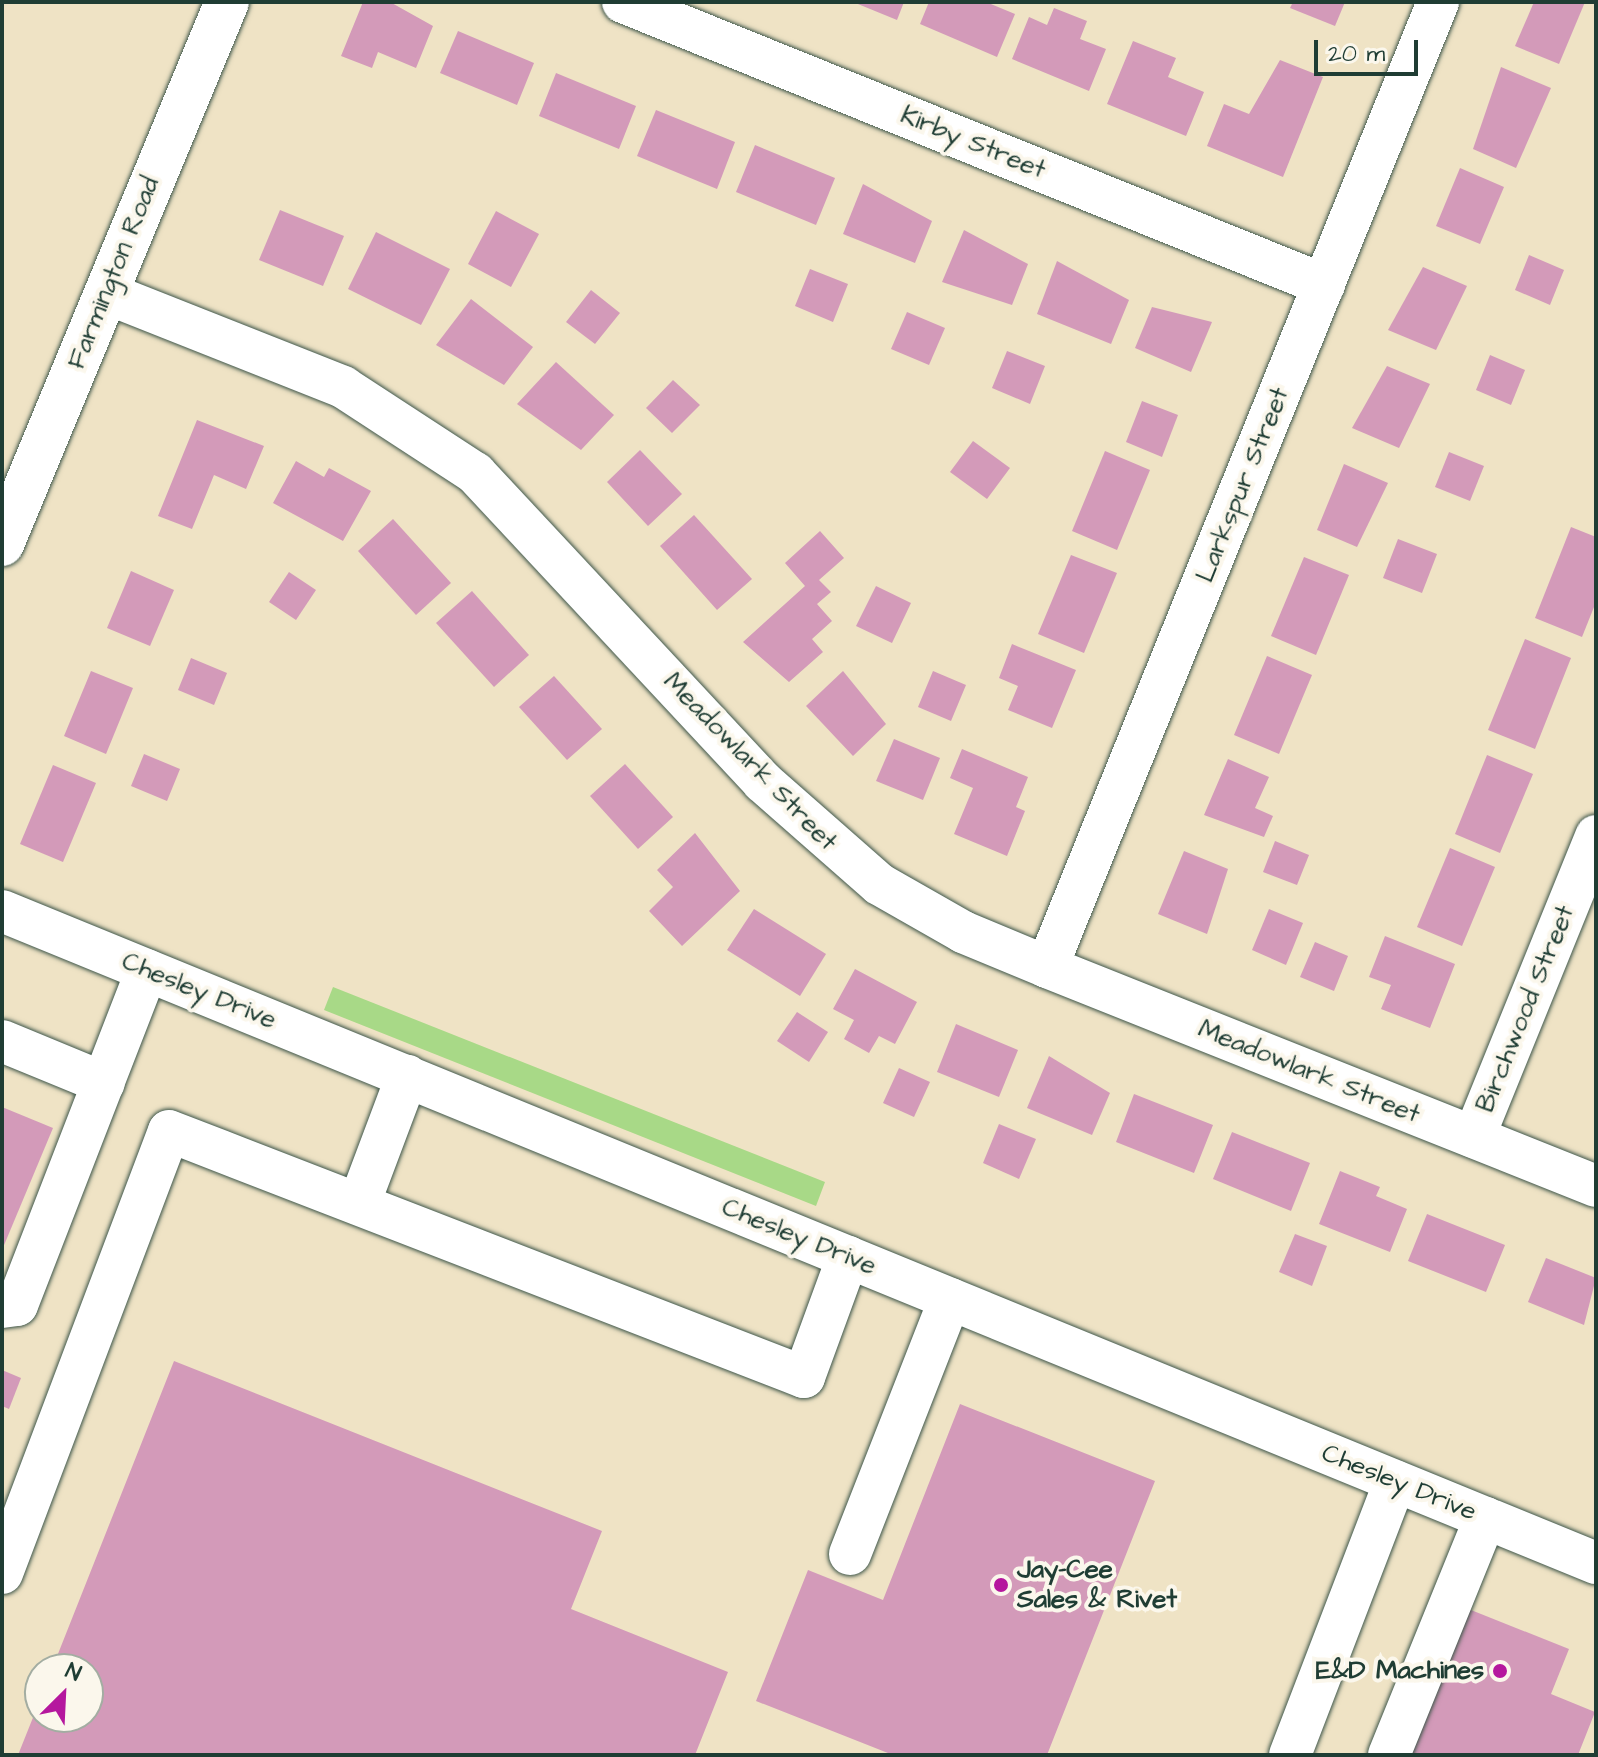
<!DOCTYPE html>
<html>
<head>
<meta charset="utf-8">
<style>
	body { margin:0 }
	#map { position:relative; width:1598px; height:1757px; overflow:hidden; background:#efe3c5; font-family:"Architects Daughter",sans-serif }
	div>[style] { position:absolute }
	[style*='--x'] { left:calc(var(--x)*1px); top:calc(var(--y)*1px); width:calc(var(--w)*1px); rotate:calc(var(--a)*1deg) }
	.green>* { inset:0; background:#a8d987 }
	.building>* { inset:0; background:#d39ab9 }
	.roads { filter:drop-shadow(0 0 2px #3e564a) drop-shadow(0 0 2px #3e564a) }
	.minor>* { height:42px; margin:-21px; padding:0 21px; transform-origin:21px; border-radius:21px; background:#fff }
	.major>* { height:44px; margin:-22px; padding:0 22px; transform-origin:22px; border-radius:22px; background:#fff }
	.dots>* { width:22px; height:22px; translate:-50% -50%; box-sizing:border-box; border:4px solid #fbf7ec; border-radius:50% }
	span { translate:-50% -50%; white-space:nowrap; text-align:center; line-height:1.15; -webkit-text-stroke:8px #fbf7ec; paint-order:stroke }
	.street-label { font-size:26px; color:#1f3d34 }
	.poi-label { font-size:26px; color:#1f3d34; font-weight:700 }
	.left { translate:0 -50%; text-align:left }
	.right { translate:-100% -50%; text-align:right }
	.frame { position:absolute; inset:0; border:4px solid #1f3d34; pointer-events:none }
	.north { position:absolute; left:24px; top:1653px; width:80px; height:80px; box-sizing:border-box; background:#fbf7ec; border:2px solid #a3ada2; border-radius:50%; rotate:24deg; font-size:22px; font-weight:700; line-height:32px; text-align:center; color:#1f3d34 }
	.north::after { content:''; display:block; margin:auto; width:28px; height:36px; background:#b5179e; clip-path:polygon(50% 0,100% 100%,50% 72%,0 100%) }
	.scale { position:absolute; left:1314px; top:40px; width:104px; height:36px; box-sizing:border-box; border:4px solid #1f3d34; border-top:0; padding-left:10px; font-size:24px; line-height:28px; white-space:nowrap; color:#1f3d34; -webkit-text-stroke:6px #fbf7ec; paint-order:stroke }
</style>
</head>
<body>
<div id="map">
	<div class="green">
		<i style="clip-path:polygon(333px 987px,825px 1182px,816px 1206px,324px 1010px)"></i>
	</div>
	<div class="building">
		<i style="clip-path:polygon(363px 2px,390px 2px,433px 26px,416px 68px,378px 52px,372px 68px,341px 56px)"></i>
		<i style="clip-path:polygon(853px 2px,904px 2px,897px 20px)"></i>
		<i style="clip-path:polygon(929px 2px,986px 2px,1015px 14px,997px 57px,920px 24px)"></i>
		<i style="clip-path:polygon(1293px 2px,1345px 2px,1335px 26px,1290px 8px)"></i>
		<i style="clip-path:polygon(1534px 2px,1585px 2px,1559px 64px,1515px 46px)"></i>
		<i style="clip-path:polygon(1054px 8px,1087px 21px,1080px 39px,1106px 49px,1089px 91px,1012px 59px,1029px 17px,1047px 25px)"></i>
		<i style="clip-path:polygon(458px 31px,534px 63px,517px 105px,440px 73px)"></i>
		<i style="clip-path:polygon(1133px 41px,1176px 58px,1168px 77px,1204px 92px,1186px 136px,1107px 104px)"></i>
		<i style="clip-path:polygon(1280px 60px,1323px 77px,1283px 177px,1207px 146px,1224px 104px,1249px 114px)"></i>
		<i style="clip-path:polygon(1501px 67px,1551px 88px,1516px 168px,1473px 149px)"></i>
		<i style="clip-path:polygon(556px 73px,636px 106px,619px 149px,539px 116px)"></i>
		<i style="clip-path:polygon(656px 110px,735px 142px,717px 189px,637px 156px)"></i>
		<i style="clip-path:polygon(755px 145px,835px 178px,816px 225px,736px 192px)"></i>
		<i style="clip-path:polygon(1460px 168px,1504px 187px,1480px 244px,1436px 226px)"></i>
		<i style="clip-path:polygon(863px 184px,932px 221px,915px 263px,843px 234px)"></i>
		<i style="clip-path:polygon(280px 210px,344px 236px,323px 286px,259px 260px)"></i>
		<i style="clip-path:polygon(496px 211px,539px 234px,511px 287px,468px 264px)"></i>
		<i style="clip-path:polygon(964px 230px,1028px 264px,1012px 305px,942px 282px)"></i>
		<i style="clip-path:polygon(376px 232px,450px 269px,421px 325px,348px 289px)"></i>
		<i style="clip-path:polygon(1529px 255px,1564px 270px,1550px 305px,1515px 290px)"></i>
		<i style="clip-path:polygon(1057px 261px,1129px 300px,1111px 344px,1037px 314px)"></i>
		<i style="clip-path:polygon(1423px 267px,1467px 286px,1436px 350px,1388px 330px)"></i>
		<i style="clip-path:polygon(810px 269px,848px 284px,833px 322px,795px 306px)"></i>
		<i style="clip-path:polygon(591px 290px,620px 313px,595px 344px,566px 322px)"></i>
		<i style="clip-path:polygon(471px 299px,533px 347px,504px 385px,436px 345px)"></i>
		<i style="clip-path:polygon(1152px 307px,1212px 322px,1191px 372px,1135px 348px)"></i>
		<i style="clip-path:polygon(907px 312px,945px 328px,929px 365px,891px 349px)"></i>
		<i style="clip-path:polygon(1007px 351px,1045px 366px,1030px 404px,992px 388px)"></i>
		<i style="clip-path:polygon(1490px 355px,1525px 370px,1511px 405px,1476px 390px)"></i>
		<i style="clip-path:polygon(556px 362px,614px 415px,581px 450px,517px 404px)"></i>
		<i style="clip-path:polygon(1387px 366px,1430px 384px,1399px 448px,1352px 428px)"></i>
		<i style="clip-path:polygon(673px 380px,700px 405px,672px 433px,646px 408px)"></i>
		<i style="clip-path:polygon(1142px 401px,1178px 415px,1162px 457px,1126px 442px)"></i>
		<i style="clip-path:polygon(197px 420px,264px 446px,246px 489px,214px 475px,192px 529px,158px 516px)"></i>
		<i style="clip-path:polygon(973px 441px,1010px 468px,987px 499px,950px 472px)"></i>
		<i style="clip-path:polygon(640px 450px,682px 494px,648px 526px,607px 482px)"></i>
		<i style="clip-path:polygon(1105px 451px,1150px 470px,1117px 550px,1072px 531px)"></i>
		<i style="clip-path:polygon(1449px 452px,1484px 466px,1470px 501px,1435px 487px)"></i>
		<i style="clip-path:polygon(296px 461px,324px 477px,329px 468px,371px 491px,343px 541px,273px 503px)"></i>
		<i style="clip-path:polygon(1344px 464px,1388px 483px,1357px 547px,1317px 530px)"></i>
		<i style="clip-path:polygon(694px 515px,752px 579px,717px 610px,660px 546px)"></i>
		<i style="clip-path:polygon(393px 519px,451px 583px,416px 615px,358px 551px)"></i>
		<i style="clip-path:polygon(1571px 527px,1596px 537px,1596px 602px,1582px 637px,1535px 618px)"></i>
		<i style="clip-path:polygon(820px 531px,844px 558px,819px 580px,831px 592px,817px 604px,832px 621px,812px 639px,823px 652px,789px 682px,743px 642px,805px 586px,785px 563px)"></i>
		<i style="clip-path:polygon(1398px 539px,1437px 554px,1422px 593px,1383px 578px)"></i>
		<i style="clip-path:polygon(1071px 555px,1117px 573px,1084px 653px,1038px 634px)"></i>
		<i style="clip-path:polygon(1304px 557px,1349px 575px,1316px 655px,1271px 636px)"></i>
		<i style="clip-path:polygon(131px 571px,174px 590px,150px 646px,107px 628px)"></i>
		<i style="clip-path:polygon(289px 572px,316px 590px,296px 620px,269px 602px)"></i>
		<i style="clip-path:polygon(876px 586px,911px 603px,892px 643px,856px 626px)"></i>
		<i style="clip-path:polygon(472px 591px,529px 655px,494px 687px,436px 623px)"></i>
		<i style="clip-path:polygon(1525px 639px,1571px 658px,1535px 749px,1488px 730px)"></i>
		<i style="clip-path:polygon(1012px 644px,1076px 670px,1052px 728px,1008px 710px,1018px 686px,999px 678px)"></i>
		<i style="clip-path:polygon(1267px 656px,1312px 675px,1279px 754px,1234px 735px)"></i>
		<i style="clip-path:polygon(191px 658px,227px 673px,214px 705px,178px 690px)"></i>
		<i style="clip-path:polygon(91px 671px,133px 688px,106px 754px,64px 736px)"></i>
		<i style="clip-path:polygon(843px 671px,886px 724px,853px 756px,806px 706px)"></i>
		<i style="clip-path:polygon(933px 671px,966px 685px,951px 721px,918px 707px)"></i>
		<i style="clip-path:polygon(554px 676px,602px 729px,567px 760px,519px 707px)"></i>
		<i style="clip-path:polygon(894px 739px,940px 758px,923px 800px,876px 781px)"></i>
		<i style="clip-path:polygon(962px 749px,1028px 777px,1016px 807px,1025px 811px,1007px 856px,954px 834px,973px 788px,950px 778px)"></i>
		<i style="clip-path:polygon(144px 754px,180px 769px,167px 801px,131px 786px)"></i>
		<i style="clip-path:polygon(1487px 755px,1533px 774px,1500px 853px,1455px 834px)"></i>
		<i style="clip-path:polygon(1228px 759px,1269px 777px,1255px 808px,1273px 816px,1264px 837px,1204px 815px)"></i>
		<i style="clip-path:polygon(625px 764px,673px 817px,638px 849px,590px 796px)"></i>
		<i style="clip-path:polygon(53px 765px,96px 783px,63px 862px,20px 844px)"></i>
		<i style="clip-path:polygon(695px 833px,740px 891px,682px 946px,649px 911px,673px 887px,657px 870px)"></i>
		<i style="clip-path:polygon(1275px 841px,1309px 855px,1297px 885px,1263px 872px)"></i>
		<i style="clip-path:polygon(1450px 848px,1495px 867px,1462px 946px,1417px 927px)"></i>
		<i style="clip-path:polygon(1184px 851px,1228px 869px,1207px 934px,1158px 914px)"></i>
		<i style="clip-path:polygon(754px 909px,826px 954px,800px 996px,727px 950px)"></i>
		<i style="clip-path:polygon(1269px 909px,1303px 923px,1286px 965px,1252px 950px)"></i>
		<i style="clip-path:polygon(1385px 936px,1455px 964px,1430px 1028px,1381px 1009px,1391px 985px,1369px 977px)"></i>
		<i style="clip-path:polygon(1315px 942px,1348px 956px,1334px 991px,1300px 977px)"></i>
		<i style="clip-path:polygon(855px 969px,917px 1002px,895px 1044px,879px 1036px,869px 1053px,844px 1039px,854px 1020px,833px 1009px)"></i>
		<i style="clip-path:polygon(797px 1012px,828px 1032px,809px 1062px,777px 1041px)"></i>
		<i style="clip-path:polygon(956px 1024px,1018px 1050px,999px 1097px,937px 1072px)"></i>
		<i style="clip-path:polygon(1049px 1056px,1110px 1093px,1092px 1135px,1027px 1108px)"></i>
		<i style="clip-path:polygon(899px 1068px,930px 1082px,914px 1117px,883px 1103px)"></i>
		<i style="clip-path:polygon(1134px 1094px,1213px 1125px,1194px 1173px,1116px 1142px)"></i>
		<i style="clip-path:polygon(2px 1107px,53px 1128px,2px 1250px)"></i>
		<i style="clip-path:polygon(999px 1124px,1036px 1139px,1019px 1179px,983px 1163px)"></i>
		<i style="clip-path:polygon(1232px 1132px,1310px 1163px,1291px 1211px,1213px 1179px)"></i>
		<i style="clip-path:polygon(1340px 1171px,1380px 1187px,1376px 1196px,1407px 1209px,1390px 1252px,1319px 1224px)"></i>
		<i style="clip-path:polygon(1427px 1214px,1505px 1245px,1486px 1292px,1408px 1261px)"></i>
		<i style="clip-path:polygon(1295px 1234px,1327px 1246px,1312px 1286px,1279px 1272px)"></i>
		<i style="clip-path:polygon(1546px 1258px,1596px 1278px,1584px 1325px,1528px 1302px)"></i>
		<i style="clip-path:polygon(174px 1361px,602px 1531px,571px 1609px,728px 1672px,695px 1755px,18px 1755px,40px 1700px,40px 1717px,88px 1717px,88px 1669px,52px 1669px)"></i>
		<i style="clip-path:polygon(2px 1370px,21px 1378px,9px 1409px,2px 1406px)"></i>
		<i style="clip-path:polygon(960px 1404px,1155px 1481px,1047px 1755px,893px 1755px,756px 1701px,808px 1570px,883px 1600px)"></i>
		<i style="clip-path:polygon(1466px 1608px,1569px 1649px,1551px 1694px,1595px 1712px,1578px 1755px,1407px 1755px)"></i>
	</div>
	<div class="roads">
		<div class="minor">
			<i style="--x:623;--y:2;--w:756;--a:21.98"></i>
			<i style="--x:106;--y:293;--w:255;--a:21.6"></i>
			<i style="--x:343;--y:387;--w:158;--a:33.1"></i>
			<i style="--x:475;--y:473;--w:422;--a:47"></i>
			<i style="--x:763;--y:782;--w:154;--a:41.3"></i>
			<i style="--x:879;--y:884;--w:97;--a:29.7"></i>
			<i style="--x:963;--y:932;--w:91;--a:22.6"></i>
			<i style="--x:1047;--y:967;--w:591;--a:21.75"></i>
			<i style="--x:2;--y:911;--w:1722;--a:22.25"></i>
			<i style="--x:1047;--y:967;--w:1041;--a:-67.94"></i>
			<i style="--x:2;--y:1041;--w:110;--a:22.4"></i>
			<i style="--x:1474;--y:1137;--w:325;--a:-67.9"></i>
			<i style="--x:359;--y:1204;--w:137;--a:-69.4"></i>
			<i style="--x:2;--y:1307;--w:15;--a:-8"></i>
			<i style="--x:17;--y:1305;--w:359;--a:-68.8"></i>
			<i style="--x:850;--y:1554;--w:274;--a:-68.6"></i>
			<i style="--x:2;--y:1573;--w:472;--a:-69.3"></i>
			<i style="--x:169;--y:1131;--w:681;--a:21.18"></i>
			<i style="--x:804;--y:1377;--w:128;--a:-69.9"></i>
			<i style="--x:1290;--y:1755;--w:293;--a:-69"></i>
			<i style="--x:1389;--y:1755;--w:256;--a:-67.9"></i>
		</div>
		<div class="major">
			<i style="--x:2;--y:544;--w:587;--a:-67.46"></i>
		</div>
	</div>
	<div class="dots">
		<i style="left:1001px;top:1585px;background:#b5179e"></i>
		<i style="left:1500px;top:1671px;background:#b5179e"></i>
	</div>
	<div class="street-label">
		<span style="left:973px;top:143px;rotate:22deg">Kirby Street</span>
		<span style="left:114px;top:273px;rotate:-68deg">Farmington Road</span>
		<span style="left:1243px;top:485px;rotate:-68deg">Larkspur Street</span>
		<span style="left:750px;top:762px;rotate:46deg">Meadowlark Street</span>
		<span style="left:199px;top:991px;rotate:22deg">Chesley Drive</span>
		<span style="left:1526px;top:1009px;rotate:-68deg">Birchwood Street</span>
		<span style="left:1309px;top:1072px;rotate:22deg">Meadowlark Street</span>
		<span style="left:799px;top:1237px;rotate:22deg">Chesley Drive</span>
		<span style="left:1399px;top:1483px;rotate:22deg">Chesley Drive</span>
	</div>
	<div class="poi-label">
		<span class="left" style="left:1017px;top:1585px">Jay-Cee<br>Sales &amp; Rivet</span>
		<span class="right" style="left:1484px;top:1671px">E&amp;D Machines</span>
	</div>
	<div class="frame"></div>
	<div class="north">N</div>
	<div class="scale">20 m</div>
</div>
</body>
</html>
